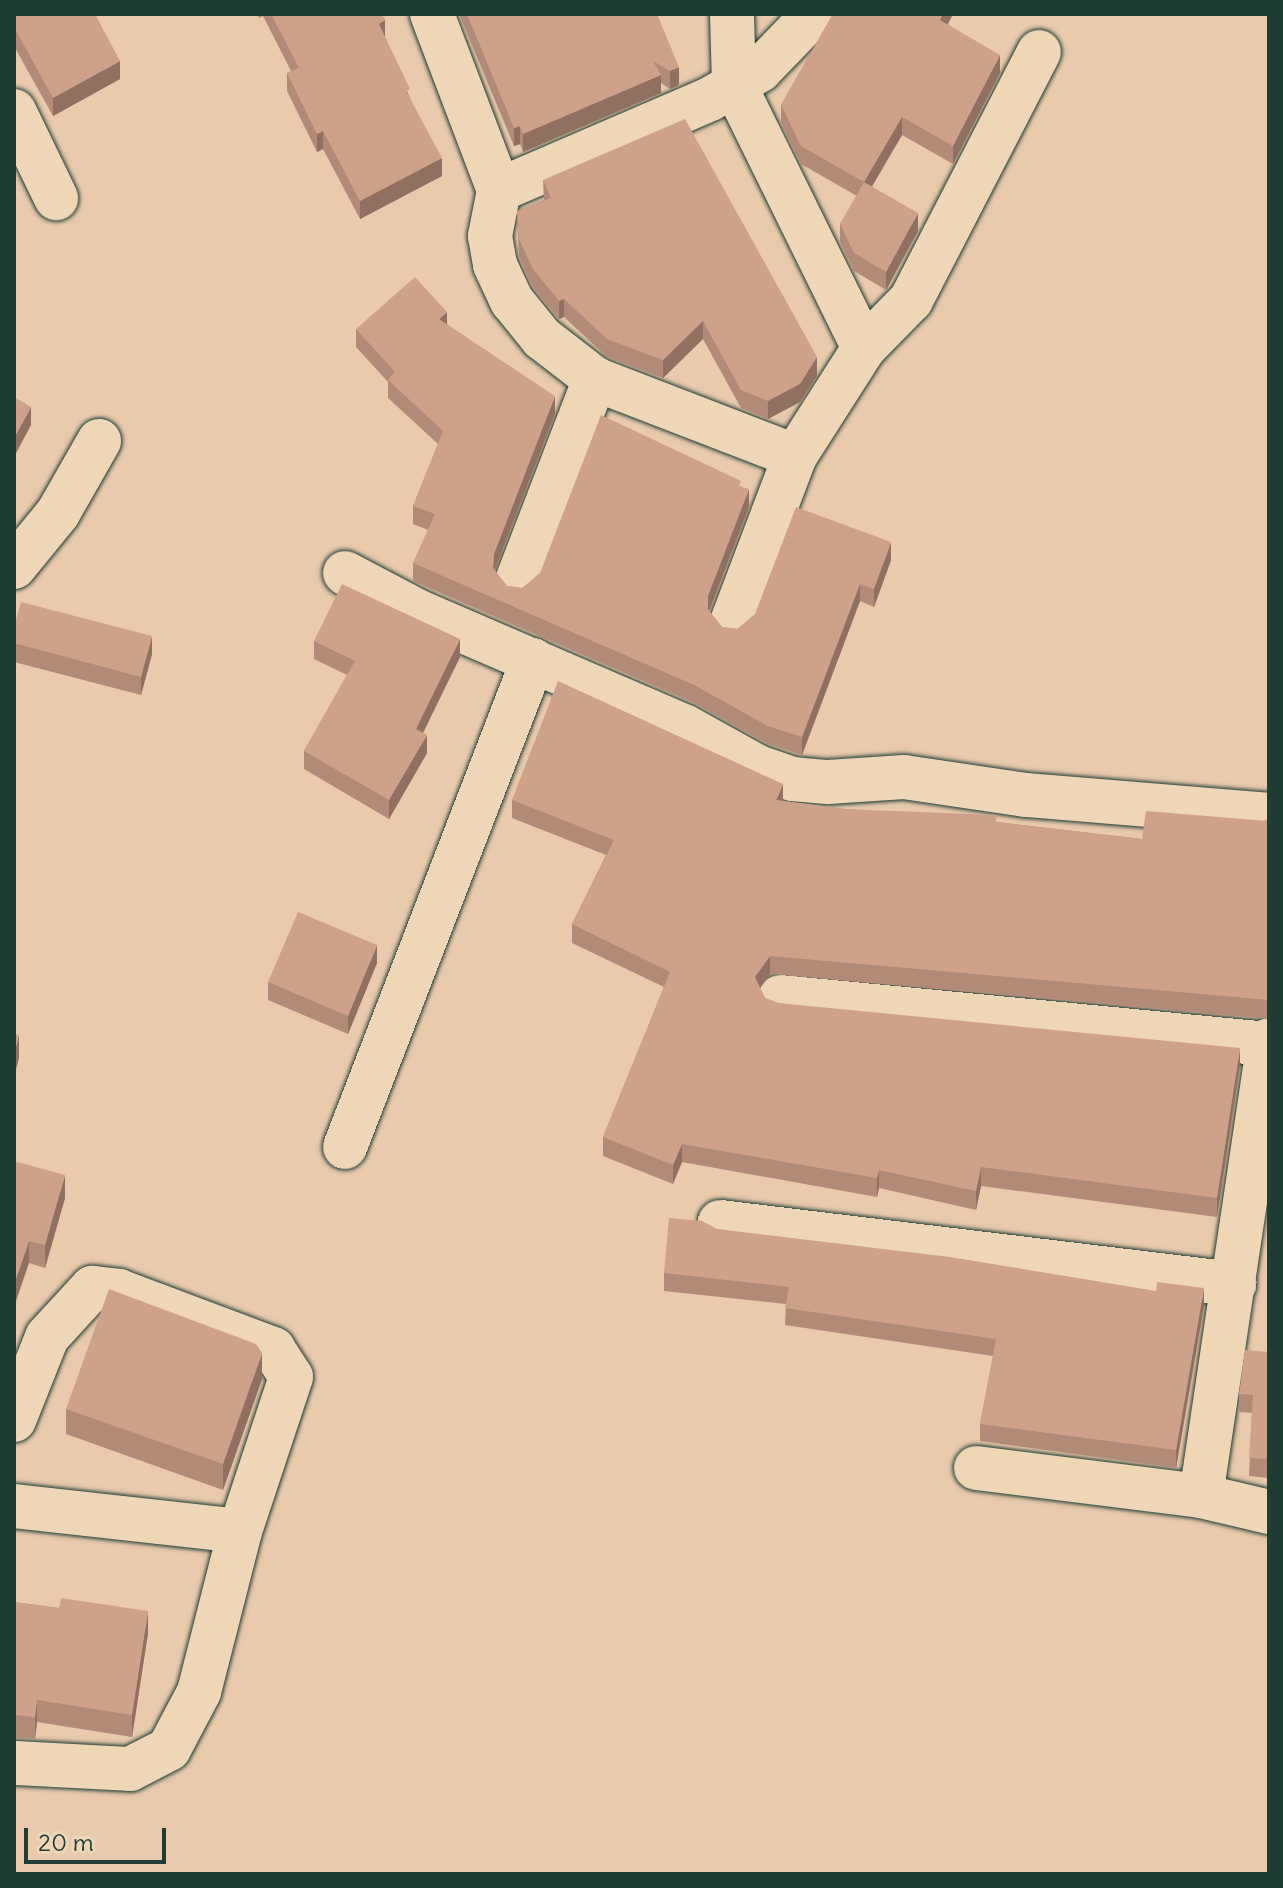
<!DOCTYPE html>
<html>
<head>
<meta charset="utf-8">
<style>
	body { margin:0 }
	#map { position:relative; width:1283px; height:1888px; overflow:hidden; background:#eacaac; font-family:Delius,sans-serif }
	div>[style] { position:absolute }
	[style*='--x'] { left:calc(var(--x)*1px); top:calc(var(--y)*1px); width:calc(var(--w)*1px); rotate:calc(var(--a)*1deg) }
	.roads { filter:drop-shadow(0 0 2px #1f3d34) drop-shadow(0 0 2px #1f3d34) }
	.minor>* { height:44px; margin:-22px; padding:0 22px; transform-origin:22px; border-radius:22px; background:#eed6b6 }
	.wall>* { inset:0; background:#b18b77 }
	.shaded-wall>* { inset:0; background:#907161 }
	.building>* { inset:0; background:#cea28a }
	span { translate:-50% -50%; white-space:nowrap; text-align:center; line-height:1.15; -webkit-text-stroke:8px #eed6b6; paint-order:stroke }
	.frame { position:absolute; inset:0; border:16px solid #1f3d34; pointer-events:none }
	.scale { position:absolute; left:24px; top:1828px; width:142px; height:36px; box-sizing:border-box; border:4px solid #1f3d34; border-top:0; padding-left:10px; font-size:24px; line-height:28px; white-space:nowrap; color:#1f3d34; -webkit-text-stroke:6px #eed6b6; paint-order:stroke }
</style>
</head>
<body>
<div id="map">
	<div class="roads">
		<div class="minor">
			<i style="--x:432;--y:14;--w:188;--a:69.2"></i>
			<i style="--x:499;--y:190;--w:47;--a:101.1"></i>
			<i style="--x:490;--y:236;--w:29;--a:80"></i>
			<i style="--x:495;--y:265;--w:40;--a:65"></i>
			<i style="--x:512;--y:301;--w:48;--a:51"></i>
			<i style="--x:542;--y:338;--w:67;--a:37.7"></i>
			<i style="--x:595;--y:379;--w:214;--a:21.1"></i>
			<i style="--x:732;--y:14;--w:70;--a:88.4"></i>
			<i style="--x:734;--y:84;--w:294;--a:63.8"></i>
			<i style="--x:864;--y:348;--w:128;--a:122.6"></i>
			<i style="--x:795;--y:456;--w:178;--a:110.8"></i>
			<i style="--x:14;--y:111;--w:97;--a:64.2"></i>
			<i style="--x:499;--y:190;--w:230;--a:-23.3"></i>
			<i style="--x:710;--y:99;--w:58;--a:-30.1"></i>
			<i style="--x:760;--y:70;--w:78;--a:-46"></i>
			<i style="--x:864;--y:348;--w:67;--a:-45.6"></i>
			<i style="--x:911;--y:300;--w:279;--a:-62.7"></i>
			<i style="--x:14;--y:567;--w:70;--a:-50.8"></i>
			<i style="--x:58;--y:513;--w:83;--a:-60.3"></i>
			<i style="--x:345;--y:573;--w:84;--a:27.8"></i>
			<i style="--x:419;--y:612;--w:288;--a:23.3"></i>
			<i style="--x:684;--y:726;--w:85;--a:29"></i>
			<i style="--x:758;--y:767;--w:36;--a:19"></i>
			<i style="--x:792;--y:779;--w:36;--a:5"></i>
			<i style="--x:828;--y:782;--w:76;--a:-3.8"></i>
			<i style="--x:904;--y:777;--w:123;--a:8.4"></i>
			<i style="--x:1026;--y:795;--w:244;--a:4.7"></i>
			<i style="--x:517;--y:581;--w:217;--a:-68.9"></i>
			<i style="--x:780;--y:997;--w:491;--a:5.5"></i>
			<i style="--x:345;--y:1147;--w:522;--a:-68.89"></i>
			<i style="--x:720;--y:1222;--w:518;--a:6.88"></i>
			<i style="--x:14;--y:1420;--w:89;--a:-68.3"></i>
			<i style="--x:47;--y:1337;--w:67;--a:-47.4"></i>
			<i style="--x:92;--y:1288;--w:27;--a:6"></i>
			<i style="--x:119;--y:1291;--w:165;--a:20.6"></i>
			<i style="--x:273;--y:1349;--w:33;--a:57"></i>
			<i style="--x:291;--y:1377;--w:162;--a:108.3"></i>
			<i style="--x:240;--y:1531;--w:166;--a:104.3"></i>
			<i style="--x:199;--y:1692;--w:64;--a:117.8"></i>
			<i style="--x:169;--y:1749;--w:44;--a:152.9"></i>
			<i style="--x:130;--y:1769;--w:116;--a:-177"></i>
			<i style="--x:976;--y:1468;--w:227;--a:7.1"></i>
			<i style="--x:1201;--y:1496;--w:461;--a:-81.5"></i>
			<i style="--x:1201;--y:1496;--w:70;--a:13.2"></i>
			<i style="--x:14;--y:1506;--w:227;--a:6.3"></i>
		</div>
	</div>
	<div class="wall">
		<i style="clip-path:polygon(14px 14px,120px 79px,53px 116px,14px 46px)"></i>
		<i style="clip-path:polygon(257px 14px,382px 14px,385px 37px,442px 176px,360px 219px,323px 149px,317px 152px,287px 91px,287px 73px,291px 71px,263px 16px,259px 18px)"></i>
		<i style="clip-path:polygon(459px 14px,657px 14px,679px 85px,670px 89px,661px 83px,661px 93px,523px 152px,520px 144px,514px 146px)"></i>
		<i style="clip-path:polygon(833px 14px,953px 14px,948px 24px,1000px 73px,953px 164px,902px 135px,872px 186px,918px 231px,886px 290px,854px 271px,840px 242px,840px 224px,857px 196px,801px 164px,781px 123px,781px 105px)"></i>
		<i style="clip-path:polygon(543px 180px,817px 376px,800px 402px,768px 419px,741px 408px,703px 339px,663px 378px,607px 357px,564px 317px,559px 319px,533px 288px,519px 257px,517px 211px,544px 200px)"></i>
		<i style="clip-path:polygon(447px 324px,555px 414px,494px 570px,507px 586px,522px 588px,741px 486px,749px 507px,709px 611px,722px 627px,737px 629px,891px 560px,874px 607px,860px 601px,802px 755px,768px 744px,694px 703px,413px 581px,413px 563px,428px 530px,413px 524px,413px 506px,438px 444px,388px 398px,388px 382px,356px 347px,356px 329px)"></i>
		<i style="clip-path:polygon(14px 627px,152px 654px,141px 695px,14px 662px)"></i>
		<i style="clip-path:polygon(314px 641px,460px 657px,423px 733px,427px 753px,389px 819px,304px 769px,304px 751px,347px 675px,314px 659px)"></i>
		<i style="clip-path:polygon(512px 800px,783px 801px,845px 809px,997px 822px,1142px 839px,1269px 820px,1269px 1019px,770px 974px,760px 988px,765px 998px,778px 1003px,1240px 1066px,1217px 1217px,981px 1186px,976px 1210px,879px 1188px,877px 1197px,682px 1162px,673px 1184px,603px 1156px,603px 1137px,664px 987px,572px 943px,572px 924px,606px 855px,512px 818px)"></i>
		<i style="clip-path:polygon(377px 963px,348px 1034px,268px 1000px,268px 982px)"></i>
		<i style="clip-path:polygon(14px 1161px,65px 1198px,45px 1268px,29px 1263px)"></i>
		<i style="clip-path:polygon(1269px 1191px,1269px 1250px,1267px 1224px,1267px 1205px)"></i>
		<i style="clip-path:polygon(717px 1229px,1204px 1306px,1176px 1468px,980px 1441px,980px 1424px,993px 1356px,785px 1325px,786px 1304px,664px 1291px,664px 1273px)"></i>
		<i style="clip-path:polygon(1269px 1352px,1269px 1478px,1249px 1476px,1252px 1413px,1239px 1412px,1239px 1394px)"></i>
		<i style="clip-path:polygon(262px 1379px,223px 1490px,66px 1434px,66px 1409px)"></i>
		<i style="clip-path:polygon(14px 1602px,59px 1608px,148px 1633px,132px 1737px,37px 1722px,35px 1739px,14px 1738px)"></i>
	</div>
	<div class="shaded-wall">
		<i style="clip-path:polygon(943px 14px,953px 14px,940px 38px,940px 20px)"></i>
		<i style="clip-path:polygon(385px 20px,385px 38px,379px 24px)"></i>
		<i style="clip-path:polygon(1000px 55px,1000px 73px,953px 164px,953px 146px)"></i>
		<i style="clip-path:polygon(120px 61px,120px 79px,53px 116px,53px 98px)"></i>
		<i style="clip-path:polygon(679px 67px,679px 85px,670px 89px,670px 71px)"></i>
		<i style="clip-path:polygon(661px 75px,661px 93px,523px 152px,523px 134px)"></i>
		<i style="clip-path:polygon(902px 117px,902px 135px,864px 200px,864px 182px)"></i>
		<i style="clip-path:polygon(520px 126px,520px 144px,514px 146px,514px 128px)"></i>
		<i style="clip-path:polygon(323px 131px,323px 149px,317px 152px,317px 134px)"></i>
		<i style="clip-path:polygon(442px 158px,442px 176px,360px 219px,360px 201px)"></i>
		<i style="clip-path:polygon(918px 213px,918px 231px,886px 290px,886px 272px)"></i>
		<i style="clip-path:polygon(564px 299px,564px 317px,559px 319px,559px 301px)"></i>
		<i style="clip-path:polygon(447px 312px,447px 329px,439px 319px)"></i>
		<i style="clip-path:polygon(703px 321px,703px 339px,663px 378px,663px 360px)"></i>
		<i style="clip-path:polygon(817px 357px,817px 376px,800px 402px,768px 419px,768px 401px)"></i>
		<i style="clip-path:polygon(555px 396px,555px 414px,494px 572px,493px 568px,494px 554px)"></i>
		<i style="clip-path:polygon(31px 407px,31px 425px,14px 457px,14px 438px)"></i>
		<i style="clip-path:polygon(749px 489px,749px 507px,708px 614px,708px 627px,708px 596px)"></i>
		<i style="clip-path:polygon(891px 542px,891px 560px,874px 607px,874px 589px)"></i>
		<i style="clip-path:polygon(860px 584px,860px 601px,802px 755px,802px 737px)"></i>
		<i style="clip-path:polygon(152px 636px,152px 654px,141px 695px,141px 677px)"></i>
		<i style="clip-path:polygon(460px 639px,460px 657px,416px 747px,416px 729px)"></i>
		<i style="clip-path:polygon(427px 735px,427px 753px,389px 819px,389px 800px)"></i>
		<i style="clip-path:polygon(783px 784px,783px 802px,776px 800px)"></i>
		<i style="clip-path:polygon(377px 945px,377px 963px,348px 1034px,348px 1016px)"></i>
		<i style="clip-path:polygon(770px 956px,770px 974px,755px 995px,755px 977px)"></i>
		<i style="clip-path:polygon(19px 1035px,19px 1058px,14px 1077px,14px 1054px)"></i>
		<i style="clip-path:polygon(1240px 1048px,1240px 1066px,1217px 1217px,1217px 1198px)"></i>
		<i style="clip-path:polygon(682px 1144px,682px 1162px,673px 1184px,673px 1165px)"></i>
		<i style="clip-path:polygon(981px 1167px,981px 1186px,976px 1210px,976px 1191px)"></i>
		<i style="clip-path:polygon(879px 1170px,879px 1188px,877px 1197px,877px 1178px)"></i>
		<i style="clip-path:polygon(65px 1175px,65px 1198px,45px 1268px,45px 1245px)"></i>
		<i style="clip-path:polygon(29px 1241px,29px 1263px,14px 1307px,14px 1284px)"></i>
		<i style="clip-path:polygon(1204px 1288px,1204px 1306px,1176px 1468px,1176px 1450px)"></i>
		<i style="clip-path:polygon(262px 1353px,262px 1379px,223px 1490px,223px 1464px)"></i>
		<i style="clip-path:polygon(148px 1611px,148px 1633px,132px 1737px,132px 1715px)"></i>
		<i style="clip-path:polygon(37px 1700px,37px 1722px,35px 1739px,35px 1717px)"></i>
	</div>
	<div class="building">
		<i style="clip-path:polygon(14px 14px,95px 14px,120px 61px,53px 98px,14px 27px)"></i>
		<i style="clip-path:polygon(271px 14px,382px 14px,385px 20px,379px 24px,410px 89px,406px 91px,442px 158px,360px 201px,323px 131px,317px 134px,287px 73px,299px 68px)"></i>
		<i style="clip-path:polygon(467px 14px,657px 14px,679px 67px,670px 71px,653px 61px,661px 75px,523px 134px,520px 126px,514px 128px)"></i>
		<i style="clip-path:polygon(833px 14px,943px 14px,940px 20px,1000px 55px,953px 146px,902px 117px,864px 182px,801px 146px,781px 105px)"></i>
		<i style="clip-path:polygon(685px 119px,817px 357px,800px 384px,768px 401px,741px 390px,703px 321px,663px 360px,607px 339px,564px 299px,559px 301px,533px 269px,519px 239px,517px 211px,551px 198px,543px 180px)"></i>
		<i style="clip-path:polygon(864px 182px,918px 213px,886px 272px,854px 253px,840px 224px)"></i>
		<i style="clip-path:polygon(415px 277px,447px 312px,439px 319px,555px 396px,494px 554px,493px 568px,507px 586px,522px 588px,540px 573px,601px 415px,741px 481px,739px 486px,749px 489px,708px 596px,708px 609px,722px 627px,737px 629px,755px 614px,796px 507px,891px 542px,874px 589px,860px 584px,802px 737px,768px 726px,694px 685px,413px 563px,435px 514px,413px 506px,443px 431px,388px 380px,395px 372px,356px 329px)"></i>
		<i style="clip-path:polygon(14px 397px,31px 407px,14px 438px)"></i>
		<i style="clip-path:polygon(342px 584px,460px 639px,416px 729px,427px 735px,389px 800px,304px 751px,355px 661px,314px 641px)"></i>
		<i style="clip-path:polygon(21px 602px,152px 636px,141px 677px,14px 643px,14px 627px)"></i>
		<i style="clip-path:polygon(558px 681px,783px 784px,776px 800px,845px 809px,997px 815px,996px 822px,1142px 839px,1146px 811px,1267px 821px,1269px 820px,1269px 1000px,770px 956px,755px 977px,765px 998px,778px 1003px,1240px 1048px,1217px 1198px,981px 1167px,976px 1191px,879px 1170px,877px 1178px,682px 1144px,673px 1165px,603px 1137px,670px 972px,572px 924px,614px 840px,512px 800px)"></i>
		<i style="clip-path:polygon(298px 912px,377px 945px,348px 1016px,268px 982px)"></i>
		<i style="clip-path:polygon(14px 1034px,19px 1035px,14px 1054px)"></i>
		<i style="clip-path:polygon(14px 1161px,65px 1175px,45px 1245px,29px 1241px,14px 1284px)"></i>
		<i style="clip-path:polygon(1269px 1191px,1269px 1231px,1267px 1205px)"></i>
		<i style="clip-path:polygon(669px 1218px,702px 1221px,717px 1229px,950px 1257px,1156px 1291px,1157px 1282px,1204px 1288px,1176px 1450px,980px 1424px,996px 1339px,785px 1308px,789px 1287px,664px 1273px)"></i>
		<i style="clip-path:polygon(109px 1289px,256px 1344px,262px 1353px,223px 1464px,66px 1409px)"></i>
		<i style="clip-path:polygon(1245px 1350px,1269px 1352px,1269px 1459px,1249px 1458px,1253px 1395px,1239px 1394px)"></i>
		<i style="clip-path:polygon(61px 1598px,148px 1611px,132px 1715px,37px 1700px,35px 1717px,14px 1715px,14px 1602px,59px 1608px)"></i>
	</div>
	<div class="frame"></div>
	<div class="scale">20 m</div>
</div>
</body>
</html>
